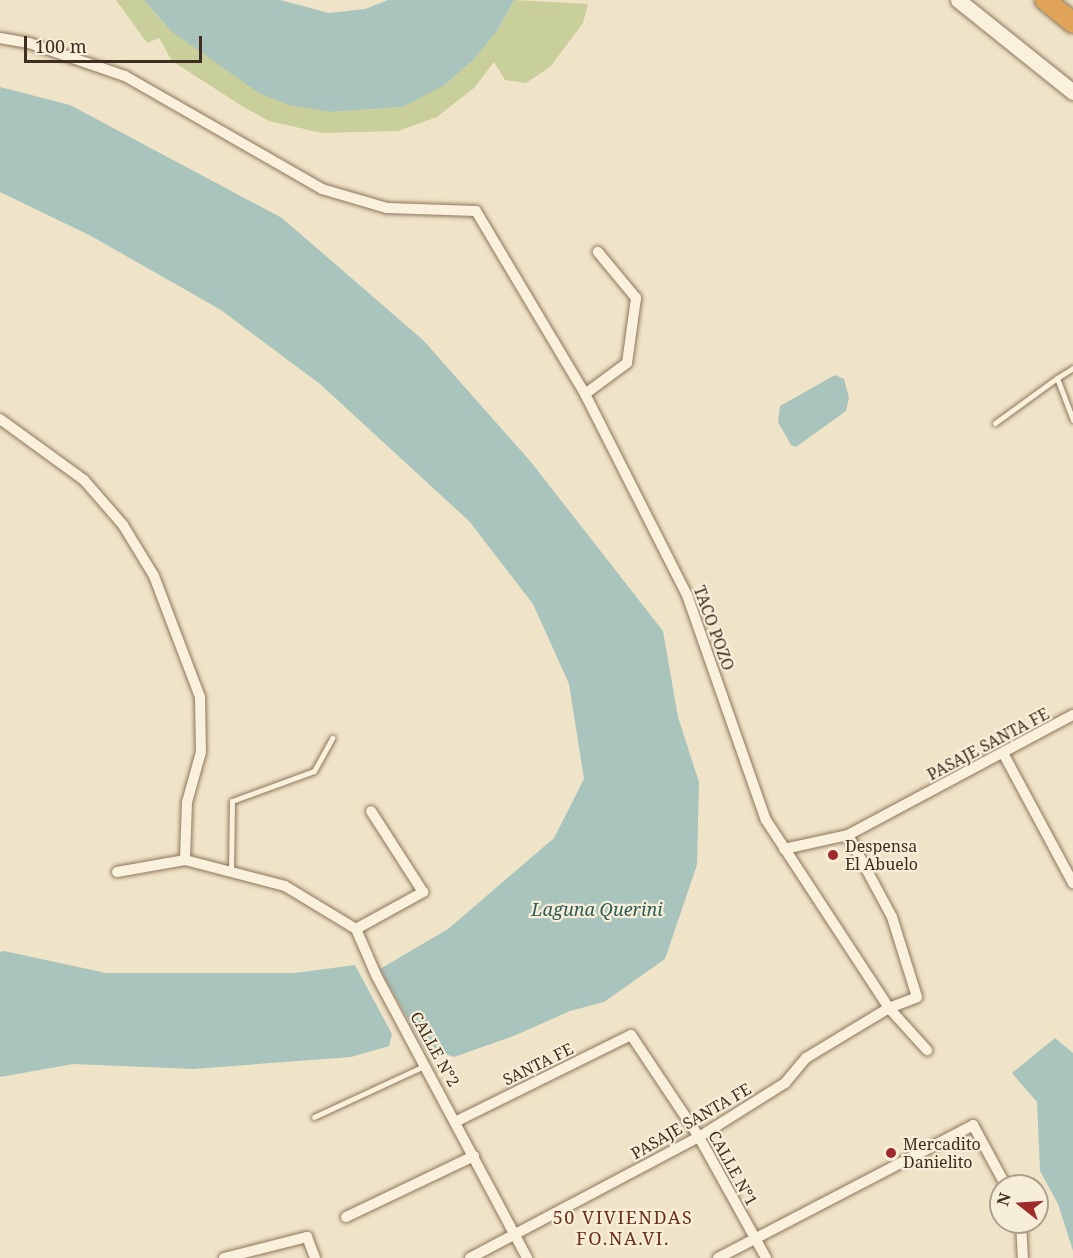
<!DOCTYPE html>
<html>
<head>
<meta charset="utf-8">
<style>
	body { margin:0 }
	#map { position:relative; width:1073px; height:1258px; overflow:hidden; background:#f0e4c8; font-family:"Noto Serif",serif }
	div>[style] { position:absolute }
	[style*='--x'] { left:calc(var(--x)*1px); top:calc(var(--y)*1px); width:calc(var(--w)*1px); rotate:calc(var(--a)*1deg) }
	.green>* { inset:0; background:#c9cf9b }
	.water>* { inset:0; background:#a9c4bc }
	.roads { filter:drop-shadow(0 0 2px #8d765c) drop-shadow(0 0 2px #8d765c) }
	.lane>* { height:5px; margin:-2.5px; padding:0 2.5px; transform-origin:2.5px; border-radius:2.5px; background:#faf1dc }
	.street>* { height:10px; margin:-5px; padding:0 5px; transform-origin:5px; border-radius:5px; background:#faf1dc }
	.secondary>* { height:15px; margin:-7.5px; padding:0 7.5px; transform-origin:7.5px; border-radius:7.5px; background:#faf1dc }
	.highway>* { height:20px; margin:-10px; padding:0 10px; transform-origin:10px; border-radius:10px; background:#e0a458 }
	.dots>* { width:16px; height:16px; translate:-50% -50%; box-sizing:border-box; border:3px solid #f7eed8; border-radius:50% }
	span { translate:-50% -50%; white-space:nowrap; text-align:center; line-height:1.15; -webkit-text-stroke:4.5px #f7eed8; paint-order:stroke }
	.street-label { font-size:16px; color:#3d2e20 }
	.poi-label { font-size:16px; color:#3d2e20 }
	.left { translate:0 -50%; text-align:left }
	.water-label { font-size:18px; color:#2f5d5a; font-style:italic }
	.neighbourhood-label { font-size:18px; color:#6b2e1e; letter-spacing:1.5px }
	.north { position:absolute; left:989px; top:1174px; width:60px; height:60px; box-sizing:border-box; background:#f7eed8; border:2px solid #ada18e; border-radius:50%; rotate:287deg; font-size:16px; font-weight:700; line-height:24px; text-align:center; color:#3d2e20 }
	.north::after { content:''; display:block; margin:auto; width:21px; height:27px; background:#9e2a2b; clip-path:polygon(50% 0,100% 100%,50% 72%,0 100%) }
	.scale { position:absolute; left:24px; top:36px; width:178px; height:27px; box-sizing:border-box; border:3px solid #3d2e20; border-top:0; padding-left:8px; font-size:18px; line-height:21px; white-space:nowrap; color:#3d2e20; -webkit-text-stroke:4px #f7eed8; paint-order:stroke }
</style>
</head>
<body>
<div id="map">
	<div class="green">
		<i style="clip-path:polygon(116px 0,144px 0,171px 31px,331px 112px,402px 107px,497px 31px,514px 0,588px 4px,583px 23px,550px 67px,526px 83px,505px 80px,494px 62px,474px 88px,437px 117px,398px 131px,322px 133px,269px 121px,242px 106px,172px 61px,159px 38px,147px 43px)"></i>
	</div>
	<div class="water">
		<i style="clip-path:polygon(144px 0,280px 0,329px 13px,365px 9px,388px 0,514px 0,497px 31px,474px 59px,443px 86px,402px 107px,331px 112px,289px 105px,259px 93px,171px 31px)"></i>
		<i style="clip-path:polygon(0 87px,70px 105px,282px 218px,423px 340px,531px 462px,663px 631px,678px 717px,699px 782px,697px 865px,665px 959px,604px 1002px,570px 1011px,516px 1035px,454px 1057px,424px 1047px,380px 969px,448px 929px,554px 838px,584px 779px,569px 684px,533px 604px,469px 521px,320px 384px,221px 310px,91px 236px,0 192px)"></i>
		<i style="clip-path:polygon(835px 375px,844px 379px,849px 398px,846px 411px,796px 447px,791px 445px,778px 422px,780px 406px)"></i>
		<i style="clip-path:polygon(4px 951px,106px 973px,295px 973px,355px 965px,392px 1034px,389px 1046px,351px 1057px,193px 1069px,73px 1064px,0 1077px,0 952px)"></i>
		<i style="clip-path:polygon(1055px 1038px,1073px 1053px,1073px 1251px,1058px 1204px,1040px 1171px,1037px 1102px,1012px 1073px)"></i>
	</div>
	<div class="roads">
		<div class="lane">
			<i style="--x:1073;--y:368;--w:19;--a:148"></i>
			<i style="--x:1057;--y:378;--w:45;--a:69.1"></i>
			<i style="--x:995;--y:423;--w:77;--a:-36"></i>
			<i style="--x:231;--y:872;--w:71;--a:-89.2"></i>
			<i style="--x:232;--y:801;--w:87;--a:-20.1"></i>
			<i style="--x:314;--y:771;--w:38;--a:-61"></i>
			<i style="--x:314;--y:1117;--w:123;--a:-24.9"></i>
		</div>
		<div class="street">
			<i style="--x:0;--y:38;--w:29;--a:10"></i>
			<i style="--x:29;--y:43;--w:102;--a:19"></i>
			<i style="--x:125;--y:76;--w:227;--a:29.8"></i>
			<i style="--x:322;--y:189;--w:68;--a:16.3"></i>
			<i style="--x:387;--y:208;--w:89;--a:1.9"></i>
			<i style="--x:476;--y:211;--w:213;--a:59.2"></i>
			<i style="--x:585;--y:394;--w:225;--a:63.1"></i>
			<i style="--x:687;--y:595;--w:238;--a:70.7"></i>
			<i style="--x:766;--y:820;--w:225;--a:56.8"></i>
			<i style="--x:889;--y:1008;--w:57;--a:47.9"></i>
			<i style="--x:585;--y:394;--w:52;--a:-36.4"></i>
			<i style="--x:627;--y:363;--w:66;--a:-82.1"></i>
			<i style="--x:636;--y:298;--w:60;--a:-129.6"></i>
			<i style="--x:0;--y:419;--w:104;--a:36"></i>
			<i style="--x:84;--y:480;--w:60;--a:49.1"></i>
			<i style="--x:123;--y:525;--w:60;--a:58.7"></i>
			<i style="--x:154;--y:576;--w:129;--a:69.2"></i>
			<i style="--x:200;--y:697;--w:55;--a:89"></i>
			<i style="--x:201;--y:752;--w:52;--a:105.6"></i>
			<i style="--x:187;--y:802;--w:58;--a:92"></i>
			<i style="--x:185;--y:860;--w:103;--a:14.6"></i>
			<i style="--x:285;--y:886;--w:83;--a:31.2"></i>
			<i style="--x:356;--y:929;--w:50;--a:66.5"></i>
			<i style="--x:376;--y:975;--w:321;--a:61.9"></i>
			<i style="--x:1003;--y:753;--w:148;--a:61.7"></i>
			<i style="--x:784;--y:849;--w:66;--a:-12.3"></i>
			<i style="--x:848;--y:835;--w:255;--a:-28.1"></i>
			<i style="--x:117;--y:872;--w:69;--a:-10"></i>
			<i style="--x:356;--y:929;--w:77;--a:-28.9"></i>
			<i style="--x:423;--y:892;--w:96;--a:-122.7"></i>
			<i style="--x:457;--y:1121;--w:194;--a:-26.3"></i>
			<i style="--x:631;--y:1035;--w:123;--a:56.3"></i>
			<i style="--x:699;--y:1137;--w:138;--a:61"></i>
			<i style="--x:346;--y:1217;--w:142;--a:-25.5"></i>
			<i style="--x:1021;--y:1222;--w:36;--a:87"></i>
			<i style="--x:224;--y:1258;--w:86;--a:-14.2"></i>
			<i style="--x:307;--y:1237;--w:22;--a:69"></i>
			<i style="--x:470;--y:1258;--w:259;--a:-27.9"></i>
			<i style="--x:699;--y:1137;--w:102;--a:-32.1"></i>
			<i style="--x:785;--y:1083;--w:33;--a:-50"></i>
			<i style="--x:806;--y:1058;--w:97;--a:-31.1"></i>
			<i style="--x:889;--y:1008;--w:30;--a:-21"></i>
			<i style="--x:917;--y:997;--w:84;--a:-107.4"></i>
			<i style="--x:892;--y:917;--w:93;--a:-118.2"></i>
			<i style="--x:718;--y:1258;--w:288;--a:-27.5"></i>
			<i style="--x:973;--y:1125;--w:69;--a:61.6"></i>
		</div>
		<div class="secondary">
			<i style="--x:958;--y:0;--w:147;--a:38.7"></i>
		</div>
		<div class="highway">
			<i style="--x:1045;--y:0;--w:36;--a:39"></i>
		</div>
	</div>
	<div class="dots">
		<i style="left:833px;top:855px;background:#9e2a2b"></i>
		<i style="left:891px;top:1153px;background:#9e2a2b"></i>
	</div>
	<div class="street-label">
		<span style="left:714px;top:628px;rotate:70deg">TACO POZO</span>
		<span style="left:988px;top:744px;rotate:-28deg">PASAJE SANTA FE</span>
		<span style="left:435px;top:1049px;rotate:61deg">CALLE N°2</span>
		<span style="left:538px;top:1064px;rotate:-26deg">SANTA FE</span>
		<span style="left:691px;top:1121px;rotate:-30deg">PASAJE SANTA FE</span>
		<span style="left:733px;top:1168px;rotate:61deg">CALLE N°1</span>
	</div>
	<div class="poi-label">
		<span class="left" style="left:845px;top:855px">Despensa<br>El Abuelo</span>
		<span class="left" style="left:903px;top:1153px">Mercadito<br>Danielito</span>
	</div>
	<div class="water-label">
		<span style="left:597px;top:909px">Laguna Querini</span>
	</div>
	<div class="neighbourhood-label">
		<span style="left:623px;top:1228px">50 VIVIENDAS<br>FO.NA.VI.</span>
	</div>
	<div class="north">N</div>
	<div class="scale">100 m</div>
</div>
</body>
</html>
